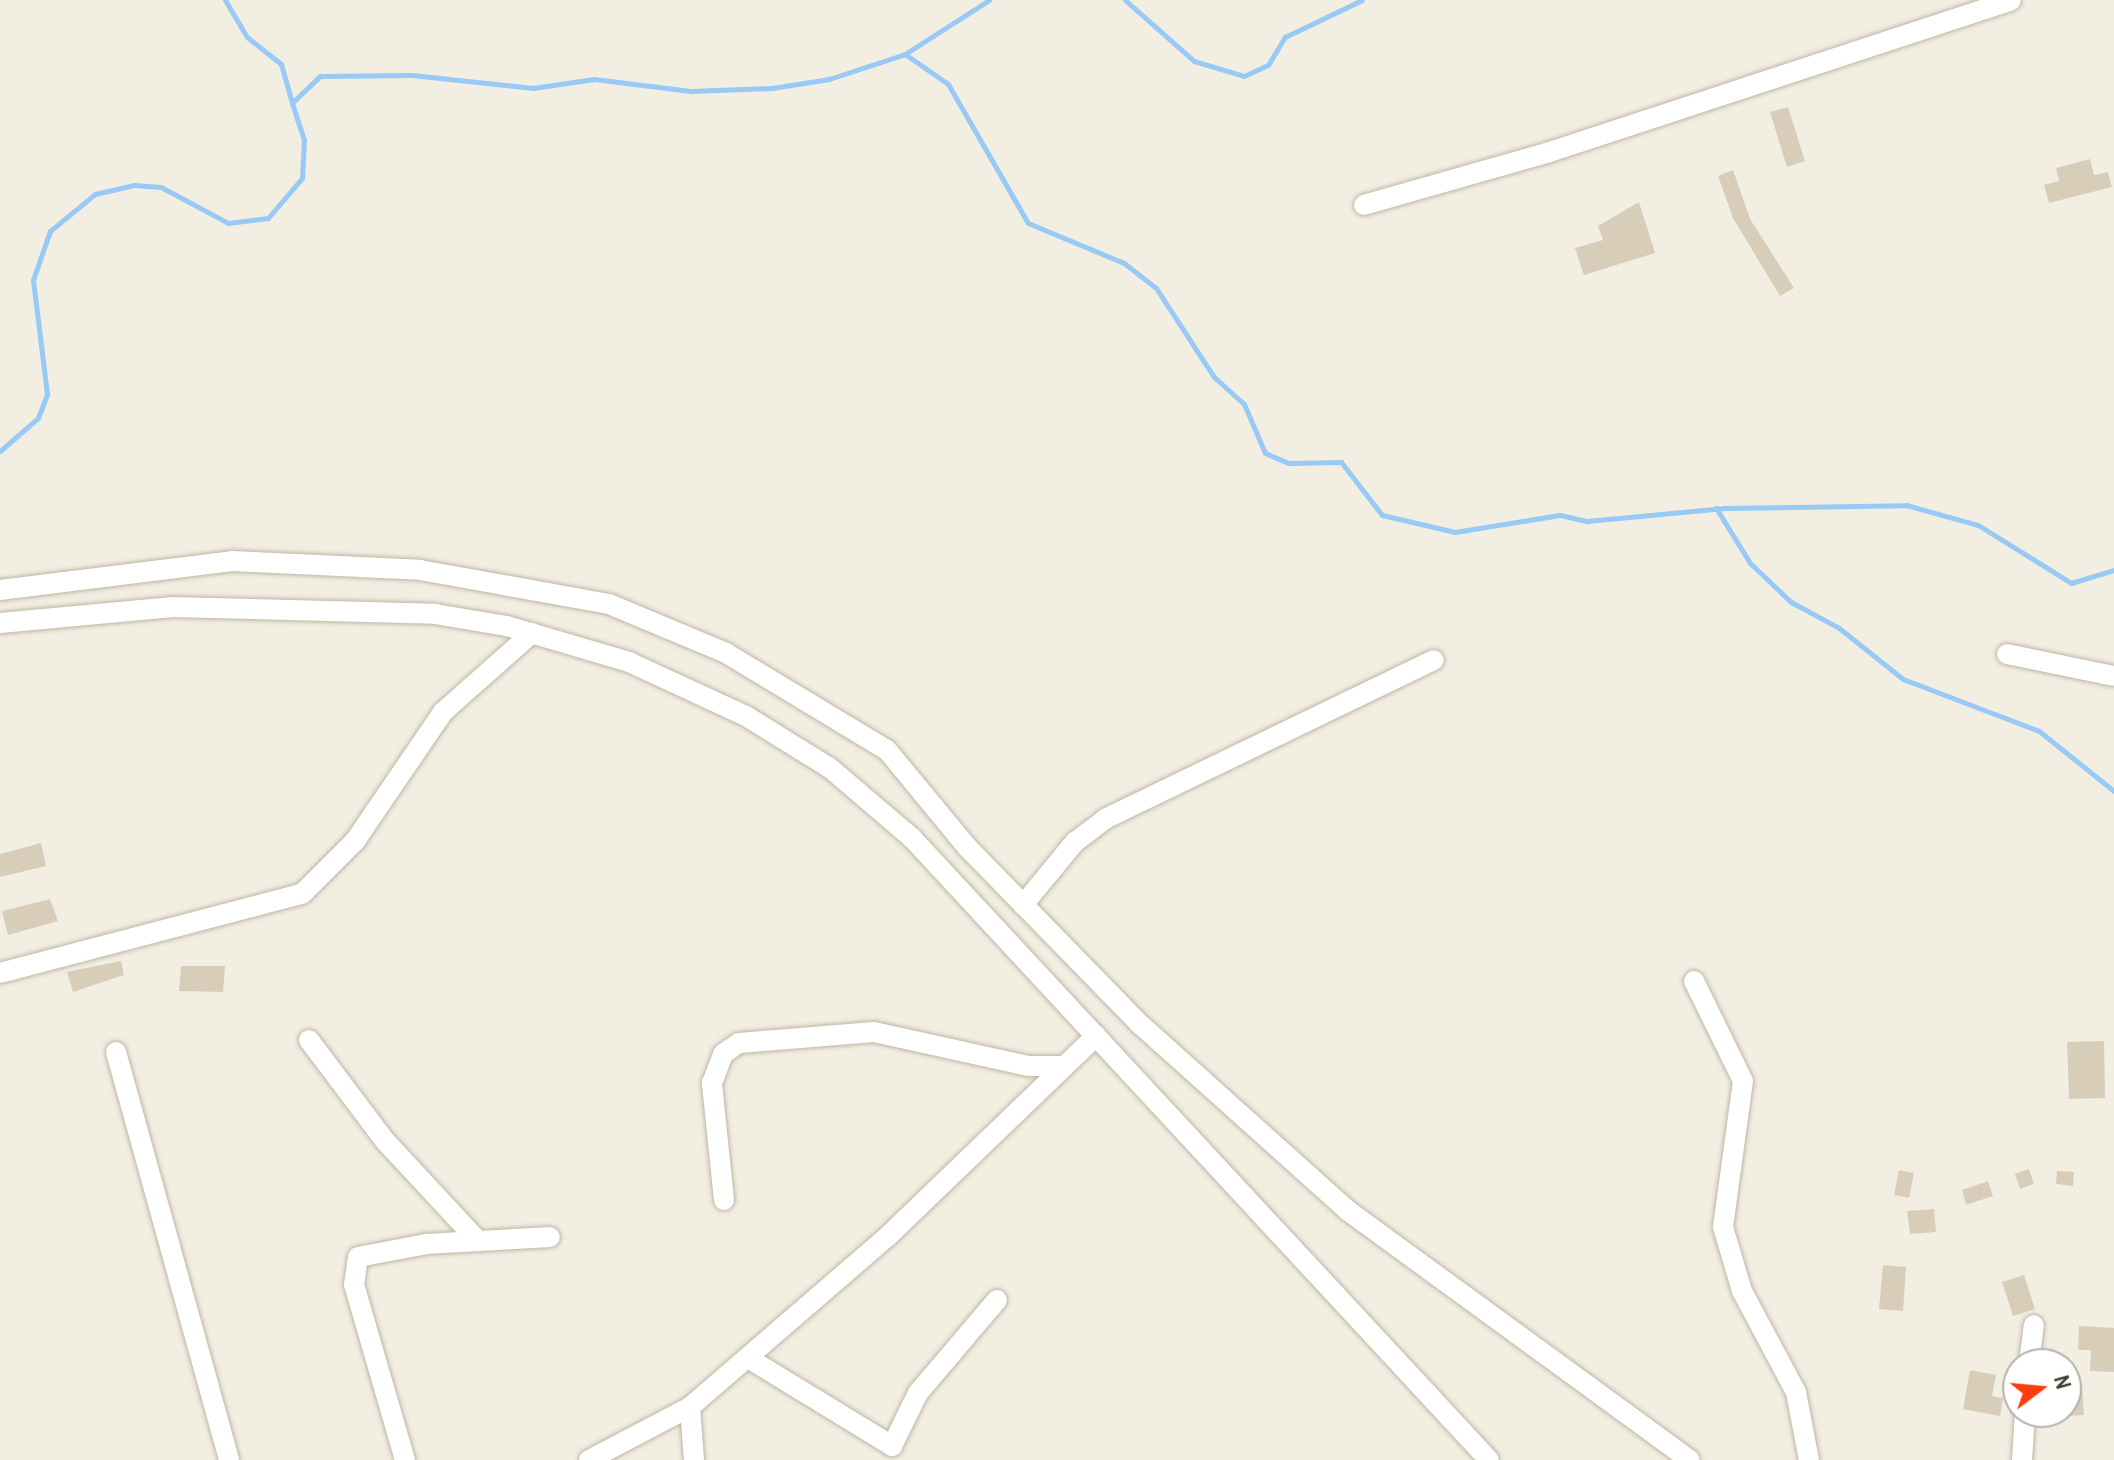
<!DOCTYPE html>
<style>
body{margin:0}
#map{position:relative;width:2114px;height:1460px;overflow:hidden;background:#f3eee2;font-family:"Archivo Narrow",sans-serif}
div>[style]{position:absolute}
.stream>*{height:5px;margin:-2.5px;padding:0 2.5px;transform-origin:2.5px;border-radius:2.5px;background:#98caf5}
.building>*{inset:0;background:#d8cdb9}
.roads{filter:drop-shadow(0 0 2px #beb7a4) drop-shadow(0 0 2px #beb7a4)}
.street>*{height:20px;margin:-10px;padding:0 10px;transform-origin:10px;border-radius:10px;background:#fff}
span{translate:-50% -50%;white-space:nowrap;text-align:center;line-height:1.15;-webkit-text-stroke:6px #fff;paint-order:stroke}
.north{position:absolute;left:2002px;top:1348px;width:80px;height:80px;box-sizing:border-box;background:#fff;border:2px solid #b4b2ad;border-radius:50%;rotate:74deg;font-size:22px;font-weight:700;line-height:32px;text-align:center;color:#443e32}
.north::after{content:'';display:block;margin:auto;width:28px;height:36px;background:#ff3d0c;clip-path:polygon(50% 0,100% 100%,50% 72%,0 100%)}
</style>
<div id="map">
<div class="stream">
<i style="left:225px;top:0;width:43px;rotate:59.3deg"></i>
<i style="left:247px;top:37px;width:43px;rotate:38.5deg"></i>
<i style="left:281px;top:64px;width:41px;rotate:74.2deg"></i>
<i style="left:1125px;top:0;width:92px;rotate:41.5deg"></i>
<i style="left:1194px;top:61px;width:52px;rotate:16.7deg"></i>
<i style="left:1244px;top:76px;width:26px;rotate:-25deg"></i>
<i style="left:1268px;top:65px;width:33px;rotate:-59deg"></i>
<i style="left:1285px;top:37px;width:85px;rotate:-25.7deg"></i>
<i style="left:905px;top:54px;width:52px;rotate:34.9deg"></i>
<i style="left:948px;top:84px;width:160px;rotate:60.1deg"></i>
<i style="left:1028px;top:223px;width:104px;rotate:22.6deg"></i>
<i style="left:1124px;top:263px;width:41px;rotate:38deg"></i>
<i style="left:1156px;top:288px;width:106px;rotate:56.9deg"></i>
<i style="left:1214px;top:377px;width:40px;rotate:42deg"></i>
<i style="left:1244px;top:404px;width:53px;rotate:66.8deg"></i>
<i style="left:1265px;top:453px;width:25px;rotate:23deg"></i>
<i style="left:1288px;top:463px;width:53px;rotate:-1.1deg"></i>
<i style="left:1341px;top:462px;width:67px;rotate:52.3deg"></i>
<i style="left:1382px;top:515px;width:75px;rotate:13.1deg"></i>
<i style="left:1455px;top:532px;width:106px;rotate:-9.2deg"></i>
<i style="left:1560px;top:515px;width:28px;rotate:13deg"></i>
<i style="left:1587px;top:521px;width:138px;rotate:-5.4deg"></i>
<i style="left:1724px;top:508px;width:182px;rotate:-0.9deg"></i>
<i style="left:1906px;top:505px;width:75px;rotate:15.5deg"></i>
<i style="left:1978px;top:525px;width:110px;rotate:31.9deg"></i>
<i style="left:2071px;top:583px;width:45px;rotate:-16.8deg"></i>
<i style="left:0;top:451px;width:50px;rotate:-41deg"></i>
<i style="left:38px;top:418px;width:26px;rotate:-69deg"></i>
<i style="left:47px;top:394px;width:115px;rotate:-97deg"></i>
<i style="left:33px;top:280px;width:52px;rotate:-70.9deg"></i>
<i style="left:50px;top:231px;width:58px;rotate:-39.4deg"></i>
<i style="left:95px;top:194px;width:40px;rotate:-13deg"></i>
<i style="left:134px;top:185px;width:27px;rotate:4deg"></i>
<i style="left:161px;top:187px;width:76px;rotate:28.2deg"></i>
<i style="left:228px;top:223px;width:40px;rotate:-7.1deg"></i>
<i style="left:268px;top:218px;width:52px;rotate:-49.6deg"></i>
<i style="left:302px;top:178px;width:38px;rotate:-87deg"></i>
<i style="left:304px;top:140px;width:39px;rotate:-108deg"></i>
<i style="left:292px;top:103px;width:39px;rotate:-44deg"></i>
<i style="left:320px;top:76px;width:92px;rotate:-0.6deg"></i>
<i style="left:412px;top:75px;width:122px;rotate:6.1deg"></i>
<i style="left:533px;top:88px;width:62px;rotate:-8.4deg"></i>
<i style="left:594px;top:79px;width:97px;rotate:7.1deg"></i>
<i style="left:690px;top:91px;width:82px;rotate:-2.1deg"></i>
<i style="left:772px;top:88px;width:58px;rotate:-9deg"></i>
<i style="left:829px;top:79px;width:80px;rotate:-18.2deg"></i>
<i style="left:905px;top:54px;width:100px;rotate:-32.7deg"></i>
<i style="left:1716px;top:508px;width:65px;rotate:58.3deg"></i>
<i style="left:1750px;top:563px;width:57px;rotate:43.6deg"></i>
<i style="left:1791px;top:602px;width:55px;rotate:28.4deg"></i>
<i style="left:1839px;top:628px;width:82px;rotate:38.6deg"></i>
<i style="left:1903px;top:679px;width:146px;rotate:20.9deg"></i>
<i style="left:2039px;top:731px;width:96px;rotate:38.7deg"></i>
</div>
<div class="building">
<i style="clip-path:polygon(1788px 107px,1805px 161px,1787px 167px,1770px 112px)"></i>
<i style="clip-path:polygon(2090px 159px,2094px 175px,2108px 172px,2112px 187px,2049px 203px,2044px 185px,2059px 181px,2056px 168px)"></i>
<i style="clip-path:polygon(1733px 170px,1750px 219px,1794px 288px,1780px 296px,1733px 218px,1718px 176px)"></i>
<i style="clip-path:polygon(1639px 202px,1655px 253px,1584px 275px,1575px 248px,1603px 240px,1598px 226px)"></i>
<i style="clip-path:polygon(41px 843px,46px 866px,0 877px,0 854px)"></i>
<i style="clip-path:polygon(50px 899px,58px 921px,8px 935px,2px 911px)"></i>
<i style="clip-path:polygon(121px 961px,124px 975px,73px 992px,67px 972px)"></i>
<i style="clip-path:polygon(181px 966px,225px 966px,223px 992px,179px 991px)"></i>
<i style="clip-path:polygon(2104px 1041px,2105px 1098px,2069px 1099px,2067px 1042px)"></i>
<i style="clip-path:polygon(2029px 1169px,2034px 1184px,2020px 1189px,2015px 1174px)"></i>
<i style="clip-path:polygon(1899px 1170px,1914px 1173px,1909px 1198px,1894px 1195px)"></i>
<i style="clip-path:polygon(2057px 1171px,2074px 1172px,2073px 1186px,2056px 1184px)"></i>
<i style="clip-path:polygon(1988px 1181px,1993px 1196px,1966px 1205px,1962px 1190px)"></i>
<i style="clip-path:polygon(1934px 1209px,1936px 1232px,1910px 1234px,1907px 1211px)"></i>
<i style="clip-path:polygon(1883px 1265px,1906px 1267px,1903px 1311px,1879px 1309px)"></i>
<i style="clip-path:polygon(2024px 1275px,2035px 1309px,2013px 1316px,2002px 1282px)"></i>
<i style="clip-path:polygon(2079px 1326px,2114px 1328px,2114px 1372px,2090px 1371px,2091px 1350px,2078px 1350px)"></i>
<i style="clip-path:polygon(1970px 1370px,1996px 1375px,1992px 1396px,2003px 1398px,2000px 1416px,1963px 1409px)"></i>
<i style="clip-path:polygon(2082px 1386px,2084px 1415px,2066px 1416px,2066px 1387px)"></i>
</div>
<div class="roads">
<div class="street">
<i style="left:1364px;top:205px;width:193px;rotate:-15.9deg"></i>
<i style="left:1550px;top:152px;width:485px;rotate:-18.2deg"></i>
<i style="left:0;top:590px;width:234px;rotate:-7.1deg"></i>
<i style="left:232px;top:561px;width:188px;rotate:2.7deg"></i>
<i style="left:420px;top:570px;width:192px;rotate:10.2deg"></i>
<i style="left:609px;top:604px;width:127px;rotate:22.7deg"></i>
<i style="left:726px;top:653px;width:188px;rotate:31.1deg"></i>
<i style="left:887px;top:750px;width:126px;rotate:50.5deg"></i>
<i style="left:967px;top:847px;width:249px;rotate:45.7deg"></i>
<i style="left:1141px;top:1025px;width:277px;rotate:41.9deg"></i>
<i style="left:1347px;top:1210px;width:424px;rotate:36.1deg"></i>
<i style="left:0;top:623px;width:174px;rotate:-5.3deg"></i>
<i style="left:173px;top:607px;width:262px;rotate:1.5deg"></i>
<i style="left:435px;top:614px;width:73px;rotate:9.5deg"></i>
<i style="left:507px;top:626px;width:127px;rotate:16.4deg"></i>
<i style="left:629px;top:662px;width:129px;rotate:24.8deg"></i>
<i style="left:746px;top:716px;width:99px;rotate:31.8deg"></i>
<i style="left:830px;top:768px;width:108px;rotate:40.5deg"></i>
<i style="left:912px;top:838px;width:848px;rotate:47.15deg"></i>
<i style="left:2007px;top:654px;width:109px;rotate:11.6deg"></i>
<i style="left:1023px;top:905px;width:82px;rotate:-50.5deg"></i>
<i style="left:1075px;top:842px;width:38px;rotate:-37deg"></i>
<i style="left:1105px;top:819px;width:365px;rotate:-25.8deg"></i>
<i style="left:0;top:973px;width:312px;rotate:-14.7deg"></i>
<i style="left:302px;top:894px;width:75px;rotate:-45deg"></i>
<i style="left:355px;top:841px;width:156px;rotate:-55.7deg"></i>
<i style="left:443px;top:712px;width:119px;rotate:-41.6deg"></i>
<i style="left:1694px;top:981px;width:111px;rotate:63.9deg"></i>
<i style="left:1743px;top:1081px;width:147px;rotate:97.8deg"></i>
<i style="left:1723px;top:1227px;width:67px;rotate:73.5deg"></i>
<i style="left:1742px;top:1291px;width:115px;rotate:61.9deg"></i>
<i style="left:1796px;top:1392px;width:69px;rotate:79.2deg"></i>
<i style="left:309px;top:1040px;width:128px;rotate:53deg"></i>
<i style="left:386px;top:1142px;width:132px;rotate:47.1deg"></i>
<i style="left:116px;top:1052px;width:423px;rotate:74.5deg"></i>
<i style="left:724px;top:1200px;width:118px;rotate:-95.9deg"></i>
<i style="left:712px;top:1083px;width:31px;rotate:-69deg"></i>
<i style="left:723px;top:1054px;width:19px;rotate:-35deg"></i>
<i style="left:739px;top:1043px;width:135px;rotate:-4.7deg"></i>
<i style="left:874px;top:1032px;width:158px;rotate:12.4deg"></i>
<i style="left:1028px;top:1066px;width:33px"></i>
<i style="left:748px;top:1358px;width:169px;rotate:31.4deg"></i>
<i style="left:892px;top:1446px;width:59px;rotate:-63.9deg"></i>
<i style="left:918px;top:1393px;width:122px;rotate:-49.7deg"></i>
<i style="left:2029px;top:1364px;width:39px;rotate:-83deg"></i>
<i style="left:690px;top:1407px;width:53px;rotate:85.7deg"></i>
<i style="left:405px;top:1460px;width:182px;rotate:-106.2deg"></i>
<i style="left:354px;top:1285px;width:28px;rotate:-82deg"></i>
<i style="left:358px;top:1257px;width:69px;rotate:-10.8deg"></i>
<i style="left:426px;top:1244px;width:124px;rotate:-3.2deg"></i>
<i style="left:589px;top:1460px;width:114px;rotate:-27.7deg"></i>
<i style="left:690px;top:1407px;width:262px;rotate:-40.8deg"></i>
<i style="left:888px;top:1236px;width:289px;rotate:-43.9deg"></i>
<i style="left:2022px;top:1460px;width:48px;rotate:-86.4deg"></i>
</div>
</div>
<div class="north">N</div>
</div>
